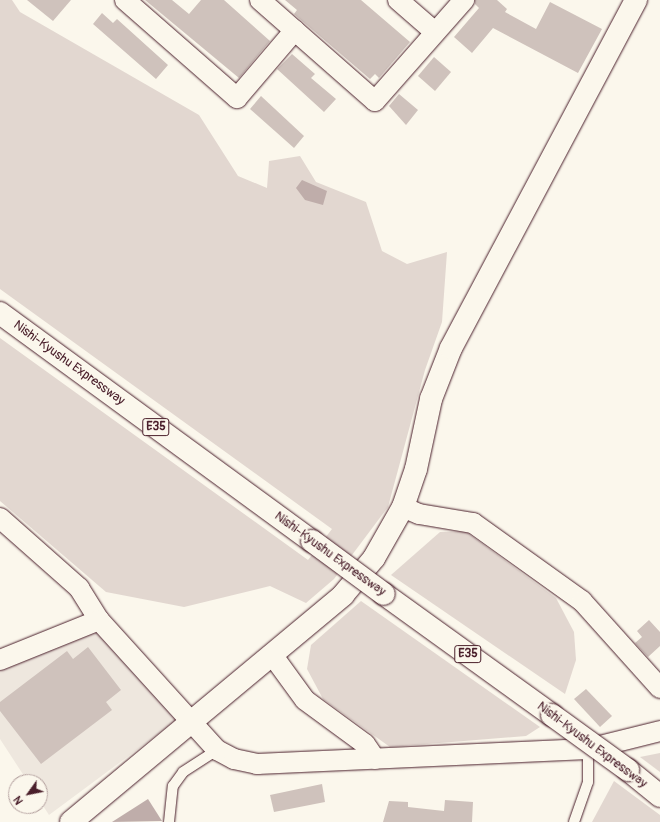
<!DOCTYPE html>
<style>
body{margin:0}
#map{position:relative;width:660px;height:822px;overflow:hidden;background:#fbf7ec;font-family:Pangolin,sans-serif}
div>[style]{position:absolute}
.built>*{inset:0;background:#eee7de}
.green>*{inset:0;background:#e2d7d0}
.water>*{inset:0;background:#bfadaa}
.building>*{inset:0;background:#cfc2bc}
.roads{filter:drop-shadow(0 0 1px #4a1f2b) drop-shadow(0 0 1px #4a1f2b)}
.lane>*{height:10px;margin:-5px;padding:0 5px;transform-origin:5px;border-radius:5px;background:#fbf7ec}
.street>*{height:20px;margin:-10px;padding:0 10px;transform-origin:10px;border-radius:10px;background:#fbf7ec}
.secondary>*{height:22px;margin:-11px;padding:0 11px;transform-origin:11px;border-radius:11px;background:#fbf7ec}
.highway>*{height:22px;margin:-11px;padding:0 11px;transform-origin:11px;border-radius:11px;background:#fbf7ec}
.bridges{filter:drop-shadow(0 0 1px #4a1f2b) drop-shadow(0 0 1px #4a1f2b)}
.highway-bridge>*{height:22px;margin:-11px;padding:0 11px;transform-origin:11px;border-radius:11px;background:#fbf7ec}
span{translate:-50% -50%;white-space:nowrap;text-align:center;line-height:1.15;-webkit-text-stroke:4px #fbf7ec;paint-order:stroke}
.shield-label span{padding:1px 3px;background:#fbf7ec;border:1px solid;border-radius:3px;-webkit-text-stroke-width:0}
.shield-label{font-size:12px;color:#4a1f2b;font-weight:700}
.street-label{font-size:13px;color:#4a1f2b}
.north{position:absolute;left:8px;top:774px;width:40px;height:40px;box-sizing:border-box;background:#fbf7ec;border:1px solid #b4a19f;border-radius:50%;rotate:237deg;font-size:11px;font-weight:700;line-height:16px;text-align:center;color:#4a1f2b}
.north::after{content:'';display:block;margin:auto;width:14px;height:18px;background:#4a1f2b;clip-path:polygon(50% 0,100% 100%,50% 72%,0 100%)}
</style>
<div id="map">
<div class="built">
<i style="clip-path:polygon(94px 630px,177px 720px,49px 815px,40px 801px,40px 782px,28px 782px,0 739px,0 668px)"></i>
</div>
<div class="green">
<i style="clip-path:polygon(0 0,12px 0,20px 12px,199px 115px,238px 176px,267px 188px,269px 161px,300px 156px,316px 182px,366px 202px,382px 251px,407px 264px,447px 252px,442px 322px,425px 370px,388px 507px,334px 579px,306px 603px,270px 586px,184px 607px,106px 592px,0 501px,0 338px,308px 560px,332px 529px,0 289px)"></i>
<i style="clip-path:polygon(465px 531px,556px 598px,574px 632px,576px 660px,565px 694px,391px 575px,440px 532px)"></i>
<i style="clip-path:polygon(361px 601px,540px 727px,526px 736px,390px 747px,323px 699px,307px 669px,311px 645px)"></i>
<i style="clip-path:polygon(660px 753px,660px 772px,640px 757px)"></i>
<i style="clip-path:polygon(614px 781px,660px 815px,660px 822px,592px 822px)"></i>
</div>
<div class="water">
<i style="clip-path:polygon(302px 180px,327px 191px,323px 205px,305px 200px,296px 188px)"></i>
<i style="clip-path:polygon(148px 799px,162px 821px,112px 822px)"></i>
</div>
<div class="building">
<i style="clip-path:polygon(27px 0,71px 0,53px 21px)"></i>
<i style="clip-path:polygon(145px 0,172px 0,189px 14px,201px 0,224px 0,270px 41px,239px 78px)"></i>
<i style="clip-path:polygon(285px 0,361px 0,410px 42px,379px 78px,375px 74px,370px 79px,294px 14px,297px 10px)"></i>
<i style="clip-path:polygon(475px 0,497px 0,507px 9px,505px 12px,536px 29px,550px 2px,602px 29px,578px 73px,493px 28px,472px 53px,454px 37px,479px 8px,475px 4px)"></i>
<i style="clip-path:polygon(102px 13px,113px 23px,117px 19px,168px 65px,156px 79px,93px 24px)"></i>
<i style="clip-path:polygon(292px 54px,315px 74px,311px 78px,336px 99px,324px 112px,277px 69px)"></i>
<i style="clip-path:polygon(434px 57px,451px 72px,435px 91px,418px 76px)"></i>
<i style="clip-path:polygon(399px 94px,418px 110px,406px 125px,389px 106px)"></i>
<i style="clip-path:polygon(261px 96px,304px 136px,294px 148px,250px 109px)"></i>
<i style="clip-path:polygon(649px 620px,660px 632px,660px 646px,648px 657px,635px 643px,642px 637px,637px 631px)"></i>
<i style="clip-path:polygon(88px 647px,121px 690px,106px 702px,112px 710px,41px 764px,0 711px,0 702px,67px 651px,73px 659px)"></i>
<i style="clip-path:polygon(586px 689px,612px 716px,600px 727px,574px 699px)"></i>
<i style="clip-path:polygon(322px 784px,325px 802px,274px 812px,270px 795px)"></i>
<i style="clip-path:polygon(445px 800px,473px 802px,472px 822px,383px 822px,389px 801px,408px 802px,408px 807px,444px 811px)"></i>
</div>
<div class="roads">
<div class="lane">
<i style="left:169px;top:822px;width:36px;rotate:-84deg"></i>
<i style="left:173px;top:786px;width:17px;rotate:-54deg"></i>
<i style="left:183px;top:772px;width:40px;rotate:-32.9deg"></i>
<i style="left:574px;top:822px;width:42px;rotate:-70.7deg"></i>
<i style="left:588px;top:782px;width:33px;rotate:-90deg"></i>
</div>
<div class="street">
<i style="left:125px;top:0;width:149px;rotate:41.2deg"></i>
<i style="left:237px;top:98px;width:89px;rotate:-49.5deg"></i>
<i style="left:260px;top:0;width:153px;rotate:41.3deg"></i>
<i style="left:375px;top:101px;width:135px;rotate:-48.6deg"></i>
<i style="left:398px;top:0;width:49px;rotate:40.9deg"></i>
<i style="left:403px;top:507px;width:17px;rotate:24deg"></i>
<i style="left:419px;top:514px;width:55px;rotate:9.5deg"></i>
<i style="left:473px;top:523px;width:134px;rotate:35.6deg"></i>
<i style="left:582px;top:601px;width:117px;rotate:48.1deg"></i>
<i style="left:0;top:518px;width:106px;rotate:41.5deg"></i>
<i style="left:79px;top:588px;width:38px;rotate:58deg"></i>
<i style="left:99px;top:620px;width:176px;rotate:47.8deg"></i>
<i style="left:217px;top:750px;width:19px;rotate:28deg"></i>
<i style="left:234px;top:759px;width:24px;rotate:12deg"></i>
<i style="left:257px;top:764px;width:331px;rotate:-2.6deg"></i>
<i style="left:588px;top:749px;width:74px;rotate:-14deg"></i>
<i style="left:273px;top:656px;width:54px;rotate:54deg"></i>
<i style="left:305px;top:700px;width:74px;rotate:36.3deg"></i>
<i style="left:365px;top:744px;width:18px;rotate:56deg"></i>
<i style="left:0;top:660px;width:107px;rotate:-22deg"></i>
</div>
<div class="secondary">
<i style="left:71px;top:822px;width:354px;rotate:-39.8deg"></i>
<i style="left:343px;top:595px;width:48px;rotate:-50deg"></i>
<i style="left:374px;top:558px;width:59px;rotate:-60.4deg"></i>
<i style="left:403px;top:507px;width:40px;rotate:-71.1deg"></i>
<i style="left:416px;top:469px;width:72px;rotate:-77.9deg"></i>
<i style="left:431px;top:399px;width:55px;rotate:-68.6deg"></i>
<i style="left:451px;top:348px;width:394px;rotate:-62deg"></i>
</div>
<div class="highway">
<i style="left:0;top:313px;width:386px;rotate:36.2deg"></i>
<i style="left:384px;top:594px;width:207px;rotate:35.8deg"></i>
<i style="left:628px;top:770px;width:41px;rotate:39.1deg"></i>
</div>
</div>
<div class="bridges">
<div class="highway-bridge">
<i style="left:312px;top:541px;width:89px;rotate:36.4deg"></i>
<i style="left:552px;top:715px;width:94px;rotate:35.9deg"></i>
</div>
</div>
<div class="shield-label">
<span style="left:156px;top:427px">E35</span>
<span style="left:468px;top:654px">E35</span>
</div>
<div class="street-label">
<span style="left:69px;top:363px;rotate:36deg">Nishi-Kyushu Expressway</span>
<span style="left:330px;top:554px;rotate:36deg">Nishi-Kyushu Expressway</span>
<span style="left:592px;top:745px;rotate:37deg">Nishi-Kyushu Expressway</span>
</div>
<div class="north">N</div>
</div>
